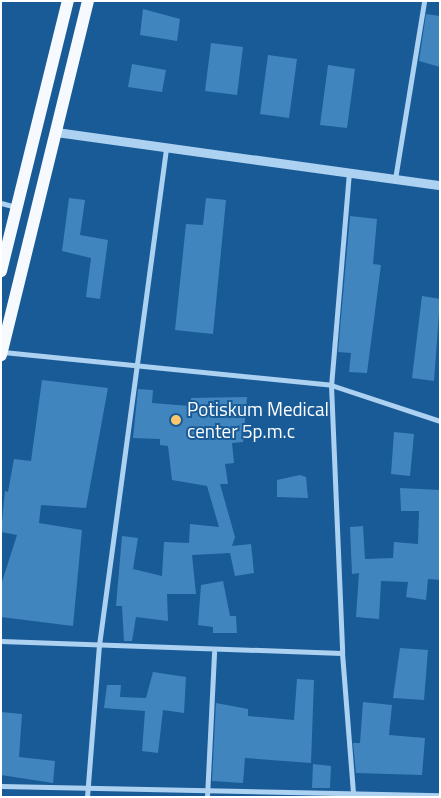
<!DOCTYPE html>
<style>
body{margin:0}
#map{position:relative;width:441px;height:798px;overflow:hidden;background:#195b97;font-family:"Titillium Web",sans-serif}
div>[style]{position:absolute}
.building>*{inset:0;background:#4185bf}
.minor>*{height:5px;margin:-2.5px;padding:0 2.5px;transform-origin:2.5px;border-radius:2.5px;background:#acd1f1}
.tertiary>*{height:9px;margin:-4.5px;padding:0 4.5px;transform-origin:4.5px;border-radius:4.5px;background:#acd1f1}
.primary>*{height:12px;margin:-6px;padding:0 6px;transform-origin:6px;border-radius:6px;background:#f6faff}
.dots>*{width:14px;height:14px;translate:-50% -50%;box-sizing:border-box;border:2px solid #195b97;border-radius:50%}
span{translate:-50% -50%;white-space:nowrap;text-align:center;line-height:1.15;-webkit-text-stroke:4px #195b97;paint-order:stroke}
.poi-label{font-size:19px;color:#fff}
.left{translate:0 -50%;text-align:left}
.frame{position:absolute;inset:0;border:2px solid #fff;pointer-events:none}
</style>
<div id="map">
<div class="building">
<i style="clip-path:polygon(143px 9px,180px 19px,177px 41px,140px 35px)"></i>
<i style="clip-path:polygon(426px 14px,440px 16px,440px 67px,419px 61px)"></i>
<i style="clip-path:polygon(211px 43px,243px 47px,237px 95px,205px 91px)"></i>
<i style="clip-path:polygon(268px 55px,297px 59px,289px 118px,260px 114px)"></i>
<i style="clip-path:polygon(132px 64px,166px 70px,162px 92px,128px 87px)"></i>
<i style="clip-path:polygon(328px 65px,355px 69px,347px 128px,320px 125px)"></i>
<i style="clip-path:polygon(69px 198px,85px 200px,80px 235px,108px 240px,100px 299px,86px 297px,91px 258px,62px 251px)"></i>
<i style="clip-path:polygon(206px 198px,226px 200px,213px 334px,175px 330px,186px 224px,203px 225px)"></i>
<i style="clip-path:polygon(350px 216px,377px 219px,373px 264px,381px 265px,367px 373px,349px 372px,351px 353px,338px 352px)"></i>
<i style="clip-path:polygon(422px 296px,440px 299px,434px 381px,412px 378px)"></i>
<i style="clip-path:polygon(42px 380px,108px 388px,86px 508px,41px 505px,39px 523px,82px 530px,73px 626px,1px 617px,1px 585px,17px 535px,1px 532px,5px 491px,8px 492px,14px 459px,31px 461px)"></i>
<i style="clip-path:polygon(138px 389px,153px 390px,152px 403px,190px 406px,191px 398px,247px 397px,243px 442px,232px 443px,234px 463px,225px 464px,228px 484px,220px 484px,235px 537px,232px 546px,251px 544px,254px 573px,235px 576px,230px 553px,192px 555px,196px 594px,167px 594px,168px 621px,136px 617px,132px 641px,124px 641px,122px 606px,116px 606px,122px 536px,138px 538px,133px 569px,162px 576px,164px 542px,189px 543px,190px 524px,219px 527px,207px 486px,172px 480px,168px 446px,160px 445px,160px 439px,133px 438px)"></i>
<i style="clip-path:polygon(394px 432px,414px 434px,410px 476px,391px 474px)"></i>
<i style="clip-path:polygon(300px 475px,306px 477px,308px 498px,277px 497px,277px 480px)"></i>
<i style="clip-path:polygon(400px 488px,440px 490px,440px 580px,428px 579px,426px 600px,406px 597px,408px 582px,381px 581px,379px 619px,356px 617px,359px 573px,352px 574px,350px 527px,363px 526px,365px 559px,393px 558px,394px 542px,418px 544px,419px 511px,401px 511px)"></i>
<i style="clip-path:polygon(223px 581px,230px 616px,236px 616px,237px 633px,213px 633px,213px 627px,198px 625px,201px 585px)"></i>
<i style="clip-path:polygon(400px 648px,428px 650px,424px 700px,393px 698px)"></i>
<i style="clip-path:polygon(153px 672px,186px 677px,184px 713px,163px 710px,158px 753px,142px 751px,145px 711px,104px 708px,107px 685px,121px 685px,120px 697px,146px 698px)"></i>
<i style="clip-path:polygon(297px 679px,314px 680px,311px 763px,245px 758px,243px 783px,212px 781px,216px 703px,248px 709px,248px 716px,294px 720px)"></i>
<i style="clip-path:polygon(363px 702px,392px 705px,389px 735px,425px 738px,422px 775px,356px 773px,353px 743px,360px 743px)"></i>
<i style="clip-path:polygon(1px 712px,22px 714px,19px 757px,55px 761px,53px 783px,1px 775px)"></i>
<i style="clip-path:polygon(313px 764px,331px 766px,330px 788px,312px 788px)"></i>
</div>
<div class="minor">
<i style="left:349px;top:172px;width:214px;rotate:94.8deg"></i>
<i style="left:331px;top:385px;width:268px;rotate:87.6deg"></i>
<i style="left:342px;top:653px;width:141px;rotate:85.5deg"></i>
<i style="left:395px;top:179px;width:180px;rotate:-80.7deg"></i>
<i style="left:1px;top:203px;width:16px;rotate:15deg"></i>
<i style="left:3px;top:352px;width:330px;rotate:5.7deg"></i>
<i style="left:331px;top:385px;width:115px;rotate:18.3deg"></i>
<i style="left:1px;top:641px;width:341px;rotate:2deg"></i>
<i style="left:1px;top:786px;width:439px;rotate:1.2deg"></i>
<i style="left:87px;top:797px;width:152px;rotate:-85.5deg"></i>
<i style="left:99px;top:645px;width:501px;rotate:-82.31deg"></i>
<i style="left:207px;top:797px;width:145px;rotate:-87.2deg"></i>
</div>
<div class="tertiary">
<i style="left:56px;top:132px;width:388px;rotate:7.9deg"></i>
</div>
<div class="primary">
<i style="left:1px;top:271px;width:278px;rotate:-76.1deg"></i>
<i style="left:1px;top:355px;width:365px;rotate:-76.2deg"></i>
</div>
<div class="dots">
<i style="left:176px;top:420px;background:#ffc76c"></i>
</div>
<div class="poi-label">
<span class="left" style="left:187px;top:420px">Potiskum Medical<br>center 5p.m.c</span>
</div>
<div class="frame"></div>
</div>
